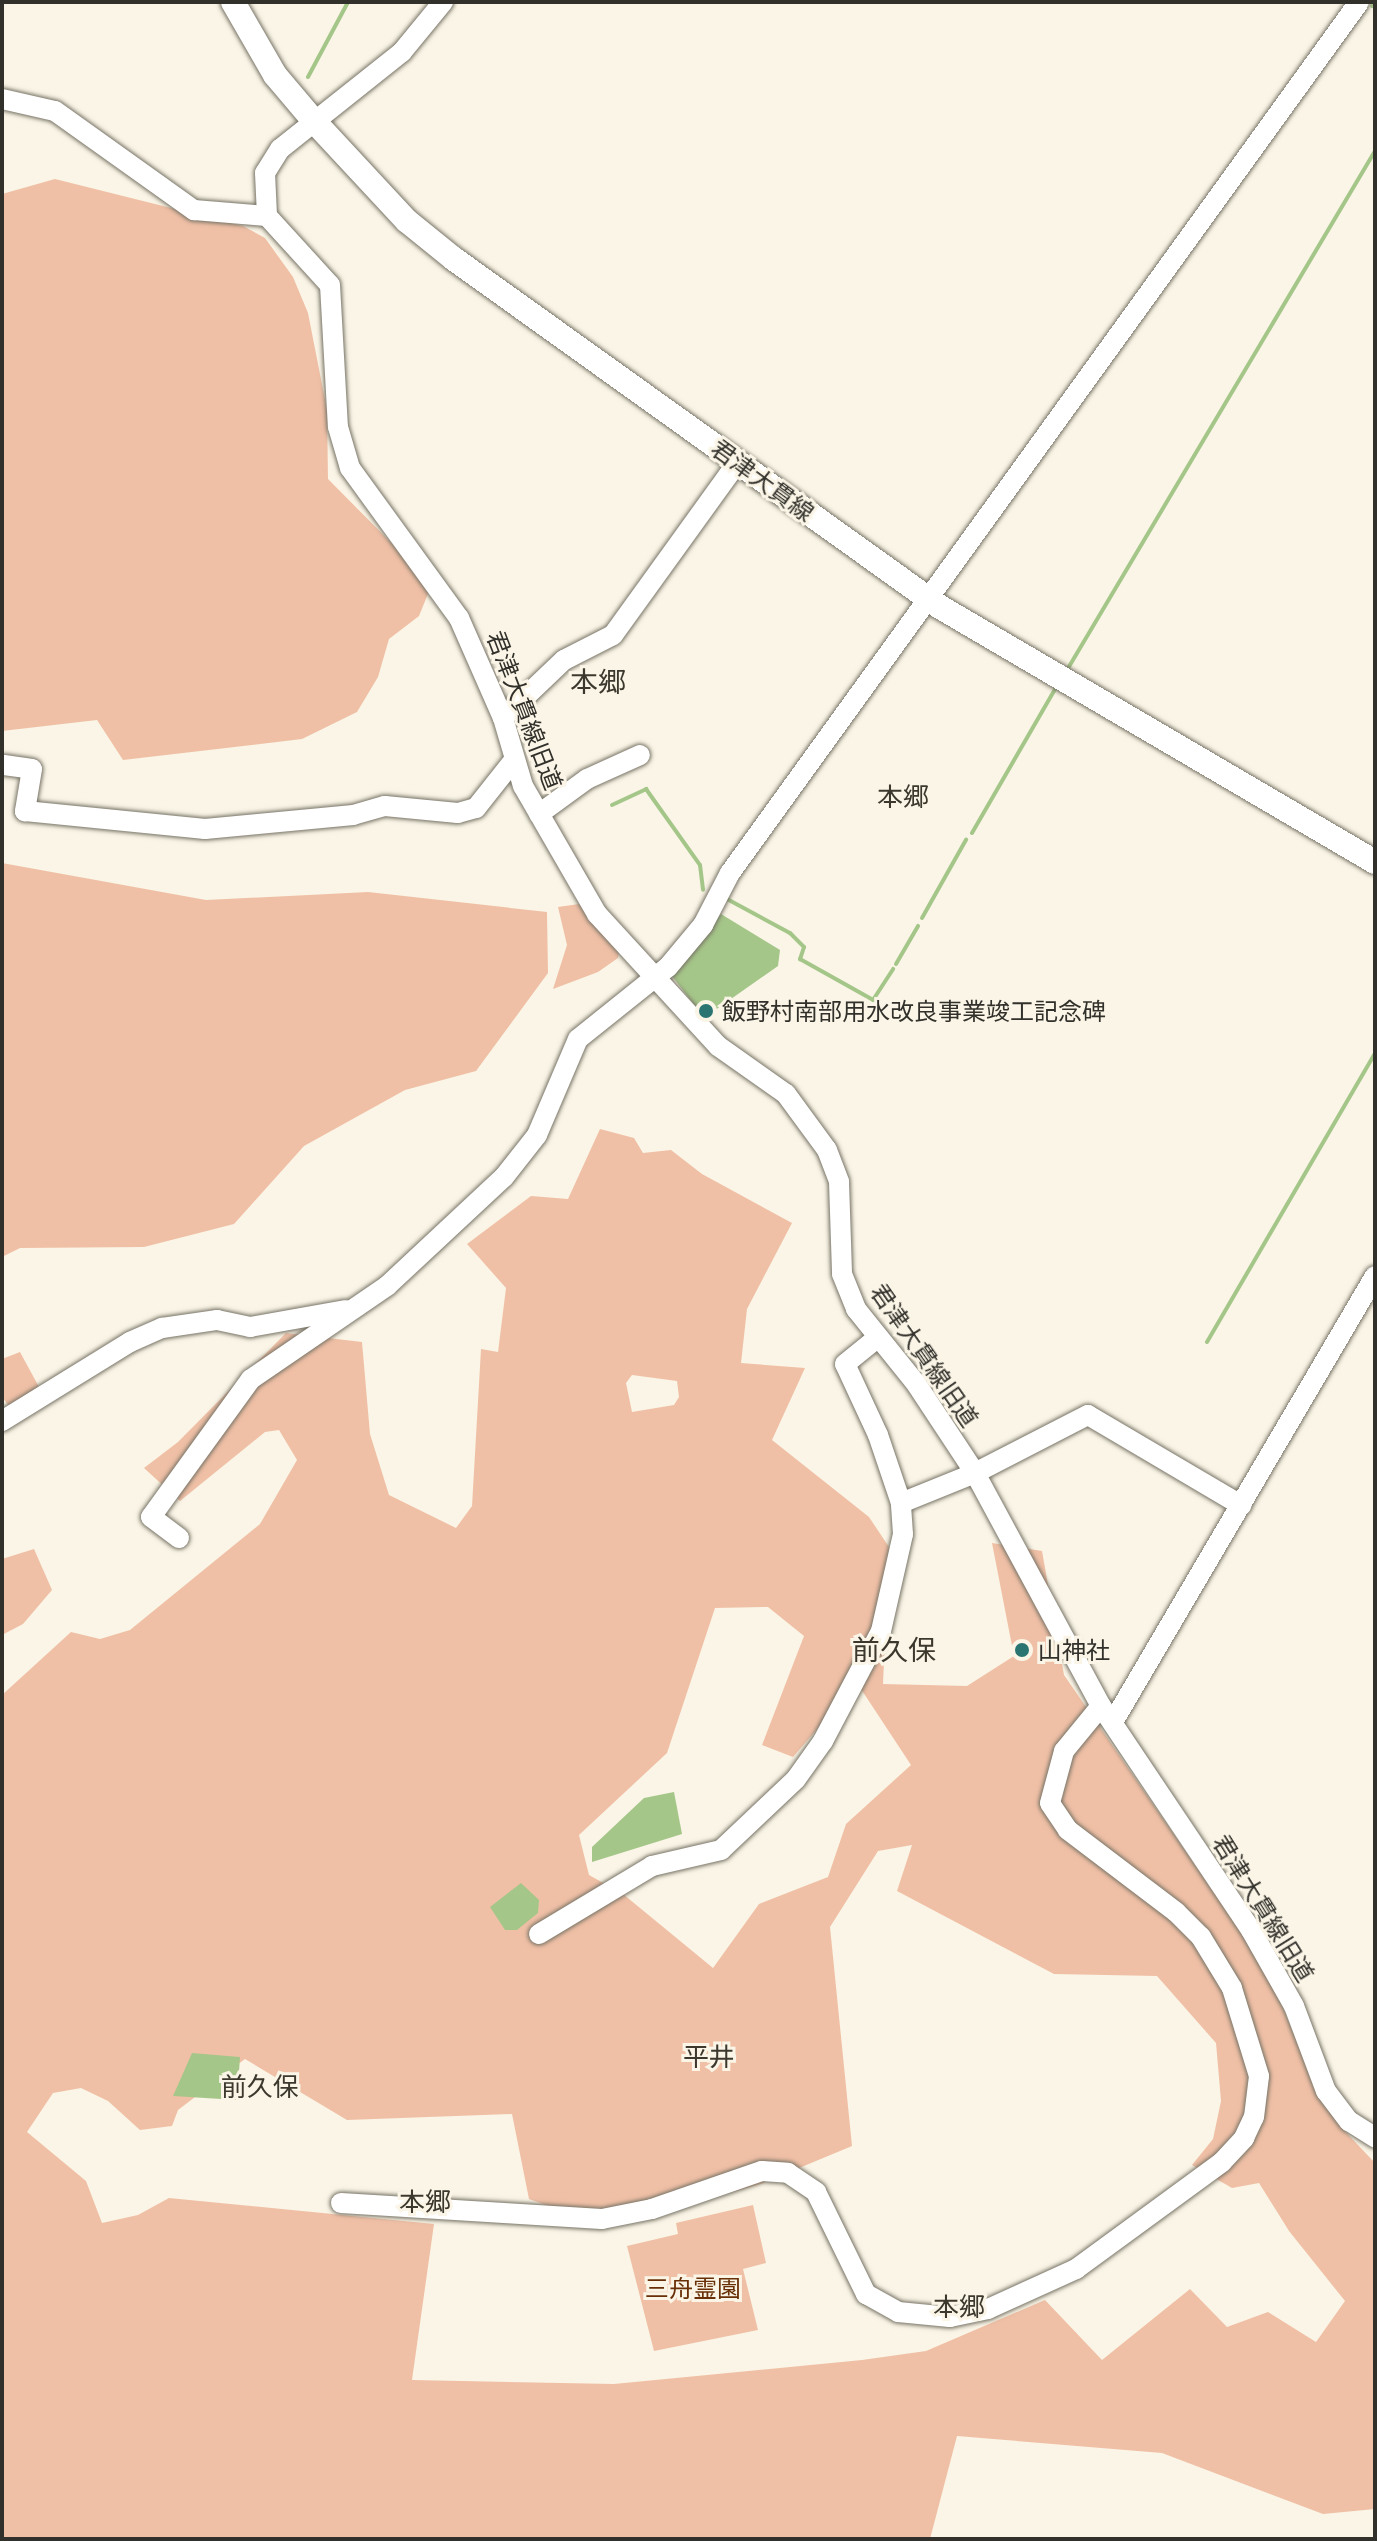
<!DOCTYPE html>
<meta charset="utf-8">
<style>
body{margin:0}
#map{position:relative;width:1377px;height:2541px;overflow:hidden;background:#faf5e6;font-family:Barlow,"Noto Sans JP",sans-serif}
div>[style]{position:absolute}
.green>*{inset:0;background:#f0c0a6}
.water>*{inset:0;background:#a5c689}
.stream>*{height:4px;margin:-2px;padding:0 2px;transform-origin:2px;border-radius:2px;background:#a5c689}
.roads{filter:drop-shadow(0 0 2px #777366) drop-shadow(0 0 2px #777366)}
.minor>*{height:20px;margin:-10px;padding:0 10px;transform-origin:10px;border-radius:10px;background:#fff}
.major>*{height:24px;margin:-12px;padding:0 12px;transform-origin:12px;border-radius:12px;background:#fff}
.dots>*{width:22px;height:22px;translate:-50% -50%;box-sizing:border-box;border:4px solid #faf5e6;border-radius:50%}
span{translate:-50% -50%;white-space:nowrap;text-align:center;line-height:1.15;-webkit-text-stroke:6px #faf5e6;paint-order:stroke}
.street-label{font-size:24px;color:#32302b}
.poi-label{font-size:24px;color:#32302b}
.left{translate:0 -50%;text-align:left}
.park-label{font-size:24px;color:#692f06}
.neighbourhood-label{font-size:26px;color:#3c382d}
.quarter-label{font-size:28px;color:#3c382d}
.frame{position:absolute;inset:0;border:4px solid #32302b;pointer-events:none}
</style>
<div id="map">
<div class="green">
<i style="clip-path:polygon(55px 179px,243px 226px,265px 238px,293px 277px,308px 313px,327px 410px,328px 479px,432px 584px,419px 616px,389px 639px,378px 677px,357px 712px,302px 739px,123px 760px,97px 720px,2px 731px,2px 194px)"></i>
<i style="clip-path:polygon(2px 863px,206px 900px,368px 892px,547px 912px,548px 973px,476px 1071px,405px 1090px,304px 1146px,234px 1224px,144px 1247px,20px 1248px,2px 1257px)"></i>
<i style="clip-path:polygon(579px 904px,619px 952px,618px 958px,598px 972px,553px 989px,567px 945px,558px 907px)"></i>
<i style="clip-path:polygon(evenodd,600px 1129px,634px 1138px,643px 1153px,671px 1150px,702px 1174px,792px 1223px,747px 1309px,741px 1363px,805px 1368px,772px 1440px,869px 1517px,889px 1547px,883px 1684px,967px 1686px,1014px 1656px,992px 1543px,1042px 1551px,1064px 1675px,1268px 1971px,1303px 2057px,1341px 2127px,1375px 2163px,1375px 2509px,1323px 2514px,1162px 2453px,957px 2436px,930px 2539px,2px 2539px,2px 1695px,71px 1632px,100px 1639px,130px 1630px,260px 1524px,297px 1460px,279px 1430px,265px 1432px,180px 1501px,144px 1468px,178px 1442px,286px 1333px,362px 1342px,370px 1434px,389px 1495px,456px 1528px,472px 1506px,481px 1349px,498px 1352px,506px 1288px,467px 1244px,531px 1196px,568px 1199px,600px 1129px,632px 1375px,677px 1381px,679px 1397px,674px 1405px,632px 1412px,626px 1383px,632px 1375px,600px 1129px,768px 1607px,804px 1636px,762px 1745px,793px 1757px,857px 1683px,911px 1765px,846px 1824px,828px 1877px,759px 1904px,713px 1968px,623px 1894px,589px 1875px,579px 1835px,667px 1753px,715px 1608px,768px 1607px,600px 1129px,912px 1845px,897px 1891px,1054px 1974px,1157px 1976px,1216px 2043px,1221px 2101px,1213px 2139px,1192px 2165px,1232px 2188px,1259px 2183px,1289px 2231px,1345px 2301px,1316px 2342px,1268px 2312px,1227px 2327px,1190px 2289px,1102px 2360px,1045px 2300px,926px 2351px,862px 2360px,614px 2384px,412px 2380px,434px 2224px,169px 2198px,138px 2215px,102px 2223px,86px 2181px,27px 2132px,53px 2093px,81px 2088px,108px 2101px,140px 2130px,172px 2126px,178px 2110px,245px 2059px,347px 2120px,512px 2114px,529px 2199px,608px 2227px,761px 2184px,852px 2146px,830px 1927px,878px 1851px,912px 1845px)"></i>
<i style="clip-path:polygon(20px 1352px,39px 1387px,9px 1406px,2px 1397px,2px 1359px)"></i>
<i style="clip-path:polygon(34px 1549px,52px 1590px,23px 1624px,2px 1635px,2px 1559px)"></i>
<i style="clip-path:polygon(753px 2205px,766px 2263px,743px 2269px,758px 2330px,654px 2351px,627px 2246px,678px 2234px,676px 2223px)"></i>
</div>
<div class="water">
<i style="clip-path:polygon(721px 914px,780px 950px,778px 966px,711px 1013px,705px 1007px,699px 1011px,672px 976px)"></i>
<i style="clip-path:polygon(674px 1792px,682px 1834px,592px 1862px,592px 1847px,644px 1798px)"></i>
<i style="clip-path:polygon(521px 1883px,539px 1900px,538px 1913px,517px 1930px,505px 1930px,490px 1907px)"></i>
<i style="clip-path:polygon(192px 2053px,240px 2057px,237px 2100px,173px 2096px)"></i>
</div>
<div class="stream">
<i style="left:1372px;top:6px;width:3px"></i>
<i style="left:308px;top:77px;width:85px;rotate:-61.9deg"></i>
<i style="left:1067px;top:670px;width:604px;rotate:-59.31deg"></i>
<i style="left:612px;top:805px;width:38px;rotate:-25deg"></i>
<i style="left:646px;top:789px;width:93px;rotate:54.6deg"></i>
<i style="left:700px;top:865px;width:25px;rotate:83deg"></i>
<i style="left:972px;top:833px;width:166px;rotate:-60deg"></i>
<i style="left:727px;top:899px;width:72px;rotate:28.4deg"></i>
<i style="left:790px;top:933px;width:20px;rotate:45deg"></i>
<i style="left:804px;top:947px;width:13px;rotate:108deg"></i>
<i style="left:800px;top:959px;width:84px;rotate:29.3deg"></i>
<i style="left:873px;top:1000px;width:37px;rotate:-57deg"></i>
<i style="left:922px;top:918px;width:90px;rotate:-60.6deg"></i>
<i style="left:896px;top:964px;width:44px;rotate:-59.9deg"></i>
<i style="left:1207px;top:1342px;width:334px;rotate:-59.8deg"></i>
</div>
<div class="roads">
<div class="minor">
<i style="left:443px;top:2px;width:65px;rotate:129.4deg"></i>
<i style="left:402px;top:52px;width:156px;rotate:141.5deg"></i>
<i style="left:280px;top:149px;width:28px;rotate:122deg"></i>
<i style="left:265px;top:173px;width:43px;rotate:87.3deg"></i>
<i style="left:267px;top:216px;width:93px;rotate:47.6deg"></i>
<i style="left:330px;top:285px;width:142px;rotate:86.8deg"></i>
<i style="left:338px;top:427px;width:43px;rotate:73.7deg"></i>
<i style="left:350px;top:468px;width:185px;rotate:54deg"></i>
<i style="left:459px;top:618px;width:109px;rotate:66.3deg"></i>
<i style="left:503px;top:718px;width:71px;rotate:73.6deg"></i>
<i style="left:523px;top:786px;width:148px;rotate:60deg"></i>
<i style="left:597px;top:914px;width:179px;rotate:47.5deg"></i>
<i style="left:718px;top:1046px;width:83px;rotate:35.2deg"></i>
<i style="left:786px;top:1094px;width:69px;rotate:53.8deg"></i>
<i style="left:827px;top:1150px;width:34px;rotate:69deg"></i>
<i style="left:839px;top:1182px;width:92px;rotate:88.1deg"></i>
<i style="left:842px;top:1274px;width:38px;rotate:68deg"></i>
<i style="left:856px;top:1309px;width:97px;rotate:51.2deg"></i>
<i style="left:917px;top:1385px;width:105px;rotate:56.6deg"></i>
<i style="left:975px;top:1473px;width:265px;rotate:61.6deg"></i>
<i style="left:1101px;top:1706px;width:270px;rotate:56.2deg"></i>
<i style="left:1251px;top:1930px;width:87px;rotate:60.5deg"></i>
<i style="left:1294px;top:2006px;width:91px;rotate:69.4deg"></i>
<i style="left:1326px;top:2091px;width:38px;rotate:53deg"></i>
<i style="left:1349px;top:2121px;width:31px;rotate:32deg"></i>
<i style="left:2px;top:99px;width:54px;rotate:12.8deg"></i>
<i style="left:55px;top:111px;width:171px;rotate:35.5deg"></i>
<i style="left:194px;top:210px;width:73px;rotate:4.7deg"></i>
<i style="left:503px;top:718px;width:84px;rotate:-43.6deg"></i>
<i style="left:564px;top:660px;width:55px;rotate:-27deg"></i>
<i style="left:613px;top:635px;width:213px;rotate:-54.2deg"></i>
<i style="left:4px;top:765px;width:28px;rotate:8deg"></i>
<i style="left:32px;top:769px;width:43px;rotate:99.5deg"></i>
<i style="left:25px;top:811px;width:181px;rotate:5.7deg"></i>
<i style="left:205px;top:829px;width:149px;rotate:-5.4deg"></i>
<i style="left:353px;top:815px;width:33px;rotate:-16deg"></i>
<i style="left:385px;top:806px;width:73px;rotate:5.5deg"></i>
<i style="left:458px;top:813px;width:19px;rotate:-16deg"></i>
<i style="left:476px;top:808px;width:61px;rotate:-51.6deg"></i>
<i style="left:539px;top:814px;width:59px;rotate:-36.1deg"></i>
<i style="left:587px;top:779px;width:58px;rotate:-24.4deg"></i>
<i style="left:2px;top:1421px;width:150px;rotate:-31.7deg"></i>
<i style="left:130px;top:1342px;width:35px;rotate:-24deg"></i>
<i style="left:162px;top:1328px;width:56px;rotate:-8.3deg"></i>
<i style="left:217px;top:1320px;width:34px;rotate:12deg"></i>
<i style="left:250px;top:1327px;width:97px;rotate:-10.1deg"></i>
<i style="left:901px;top:1503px;width:80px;rotate:-22.1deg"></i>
<i style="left:975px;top:1473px;width:127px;rotate:-27.2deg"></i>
<i style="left:1088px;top:1415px;width:178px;rotate:30.5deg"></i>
<i style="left:179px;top:1538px;width:35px;rotate:-143deg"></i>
<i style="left:151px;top:1517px;width:170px;rotate:-54.1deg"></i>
<i style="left:251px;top:1379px;width:165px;rotate:-34.4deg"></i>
<i style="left:387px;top:1286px;width:160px;rotate:-43deg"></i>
<i style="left:504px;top:1177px;width:53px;rotate:-51.8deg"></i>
<i style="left:537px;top:1135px;width:104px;rotate:-66.9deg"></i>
<i style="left:578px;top:1039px;width:115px;rotate:-38.7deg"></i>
<i style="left:668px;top:967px;width:55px;rotate:-50.2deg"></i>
<i style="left:703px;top:925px;width:59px;rotate:-62.6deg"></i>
<i style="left:730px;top:873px;width:1074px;rotate:-54.16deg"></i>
<i style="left:1113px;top:1722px;width:517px;rotate:-59.57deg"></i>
<i style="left:539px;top:1934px;width:132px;rotate:-31deg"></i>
<i style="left:652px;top:1866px;width:71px;rotate:-13.1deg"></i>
<i style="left:721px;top:1850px;width:103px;rotate:-43.4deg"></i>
<i style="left:796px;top:1779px;width:47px;rotate:-54.6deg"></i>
<i style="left:823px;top:1741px;width:124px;rotate:-62.2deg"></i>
<i style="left:881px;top:1631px;width:99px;rotate:-77.2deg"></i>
<i style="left:903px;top:1534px;width:31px;rotate:-94deg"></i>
<i style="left:901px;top:1503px;width:72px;rotate:-108.7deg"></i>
<i style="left:878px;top:1435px;width:78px;rotate:-114.9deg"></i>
<i style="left:845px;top:1364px;width:41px;rotate:-39.1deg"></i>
<i style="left:341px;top:2203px;width:261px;rotate:3.5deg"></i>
<i style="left:602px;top:2219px;width:51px;rotate:-11.3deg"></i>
<i style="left:652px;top:2209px;width:116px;rotate:-19.1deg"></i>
<i style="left:762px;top:2171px;width:26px;rotate:4deg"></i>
<i style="left:788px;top:2173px;width:34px;rotate:34deg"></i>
<i style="left:816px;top:2192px;width:114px;rotate:63.9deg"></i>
<i style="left:866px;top:2294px;width:37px;rotate:29deg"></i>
<i style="left:898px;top:2312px;width:52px;rotate:5.5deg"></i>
<i style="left:950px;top:2317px;width:39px;rotate:-12deg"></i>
<i style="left:988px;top:2309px;width:97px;rotate:-24.4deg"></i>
<i style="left:1076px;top:2269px;width:181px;rotate:-36.2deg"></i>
<i style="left:1222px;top:2162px;width:33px;rotate:-47deg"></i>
<i style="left:1244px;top:2138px;width:23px;rotate:-65deg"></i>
<i style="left:1254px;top:2117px;width:41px;rotate:-83deg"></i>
<i style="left:1259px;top:2076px;width:92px;rotate:-107.1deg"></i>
<i style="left:1232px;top:1988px;width:60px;rotate:-121.3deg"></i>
<i style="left:1201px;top:1937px;width:35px;rotate:-135deg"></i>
<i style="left:1176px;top:1912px;width:136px;rotate:-142.8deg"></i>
<i style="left:1068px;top:1830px;width:32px;rotate:-124deg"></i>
<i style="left:1050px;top:1803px;width:54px;rotate:-74.9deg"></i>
<i style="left:1064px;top:1751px;width:58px;rotate:-50.6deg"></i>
</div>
<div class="major">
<i style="left:233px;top:2px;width:84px;rotate:60.1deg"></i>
<i style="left:275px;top:75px;width:59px;rotate:49.8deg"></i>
<i style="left:313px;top:120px;width:138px;rotate:47.1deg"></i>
<i style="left:407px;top:221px;width:60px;rotate:39deg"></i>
<i style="left:454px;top:259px;width:598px;rotate:35.6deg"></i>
<i style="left:940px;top:607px;width:504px;rotate:30.38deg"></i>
</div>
</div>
<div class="dots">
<i style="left:706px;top:1011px;background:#2a7471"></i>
<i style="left:1022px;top:1650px;background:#2a7471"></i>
</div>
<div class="street-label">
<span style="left:763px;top:480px;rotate:36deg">君津大貫線</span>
<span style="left:525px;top:710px;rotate:69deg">君津大貫線旧道</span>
<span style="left:925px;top:1355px;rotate:55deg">君津大貫線旧道</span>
<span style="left:1264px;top:1908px;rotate:58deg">君津大貫線旧道</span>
</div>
<div class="poi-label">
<span class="left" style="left:722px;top:1011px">飯野村南部用水改良事業竣工記念碑</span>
<span class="left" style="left:1038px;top:1650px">山神社</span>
</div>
<div class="park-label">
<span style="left:693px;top:2288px">三舟霊園</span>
</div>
<div class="neighbourhood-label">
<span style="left:903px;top:796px">本郷</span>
<span style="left:709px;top:2056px">平井</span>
<span style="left:260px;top:2086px">前久保</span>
<span style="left:425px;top:2201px">本郷</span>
<span style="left:959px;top:2306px">本郷</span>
</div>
<div class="quarter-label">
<span style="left:598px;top:681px">本郷</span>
<span style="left:894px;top:1649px">前久保</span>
</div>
<div class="frame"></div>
</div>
